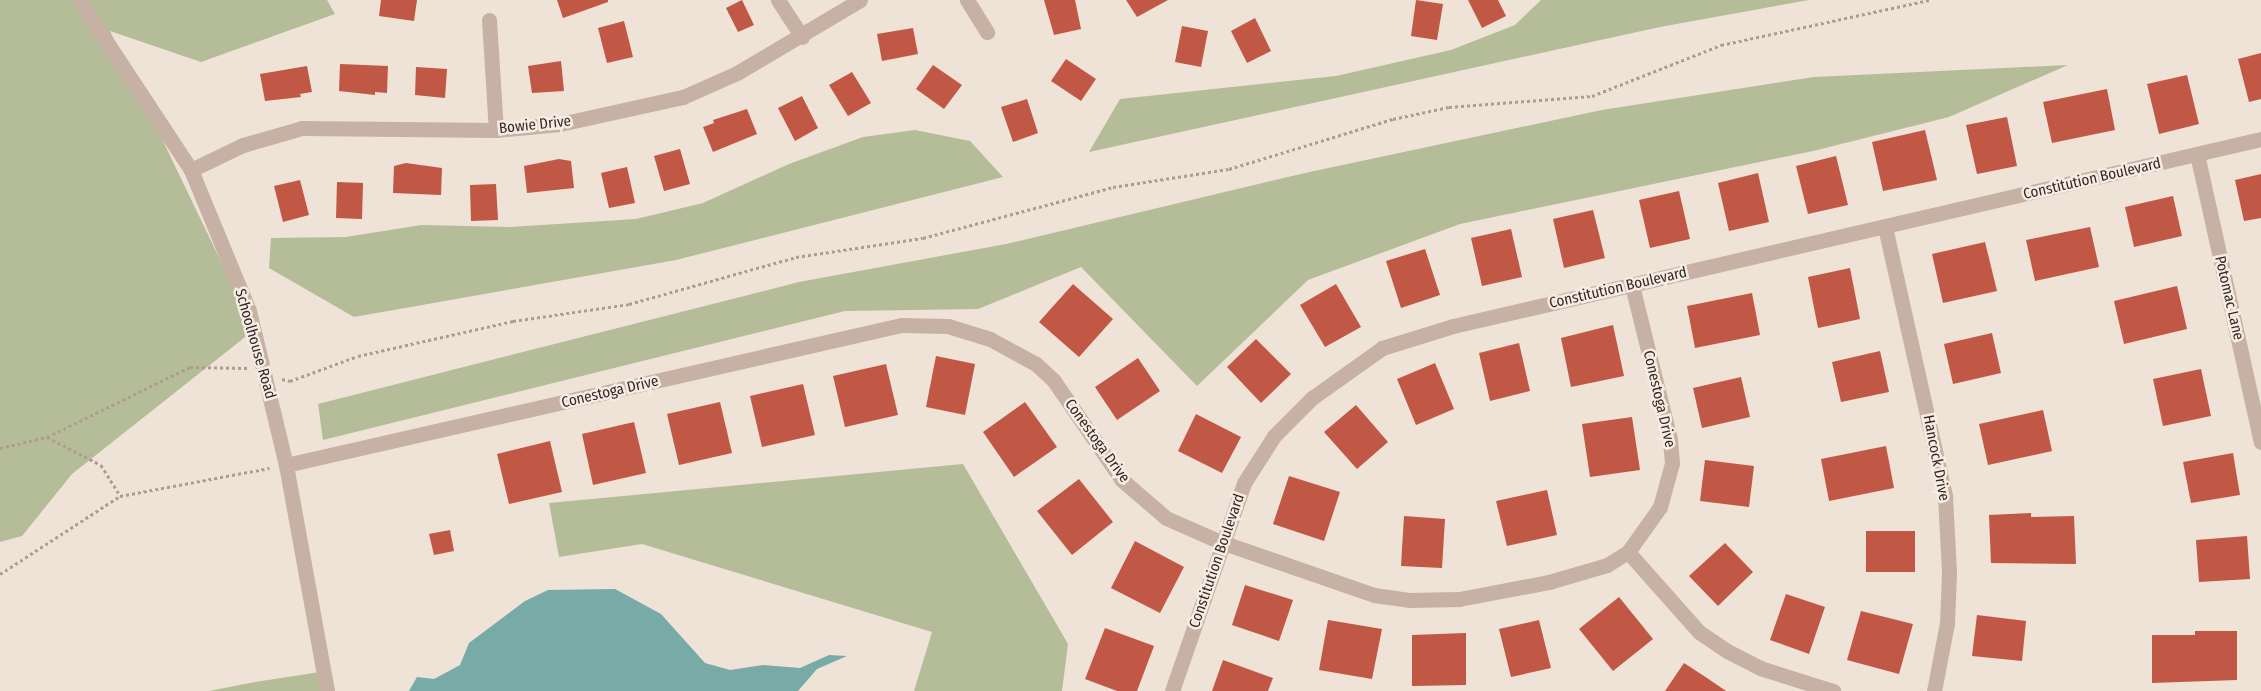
<!DOCTYPE html>
<style>
body{margin:0}
#map{position:relative;width:2261px;height:691px;overflow:hidden;background:#efe2d7;font-family:"Fira Sans Condensed",sans-serif}
div>[style]{position:absolute}
.green>*{inset:0;background:#b4bd98}
.water>*{inset:0;background:#78aaa8}
.building>*{inset:0;background:#c05845}
.path>*{height:3px;margin-top:-1.5px;transform-origin:0;background:repeating-linear-gradient(90deg,#b29b8e 0 3px,transparent 0 6px)}
.minor>*{height:15px;margin:-7.5px;padding:0 7.5px;transform-origin:7.5px;border-radius:7.5px;background:#c6b1a4}
.tertiary>*{height:15px;margin:-7.5px;padding:0 7.5px;transform-origin:7.5px;border-radius:7.5px;background:#c6b1a4}
span{translate:-50% -50%;white-space:nowrap;text-align:center;line-height:1.15;-webkit-text-stroke:5px #f7ece3;paint-order:stroke}
.street-label{font-size:15px;color:#322825}
</style>
<div id="map">
<div class="green">
<i style="clip-path:polygon(0 0,327px 0,335px 14px,201px 62px,110px 31px,254px 330px,72px 474px,22px 536px,0 542px)"></i>
<i style="clip-path:polygon(1541px 0,1809px 0,1660px 27px,1089px 152px,1120px 99px,1336px 76px,1451px 50px,1515px 25px)"></i>
<i style="clip-path:polygon(2068px 65px,1949px 117px,1813px 151px,1460px 224px,1308px 280px,1197px 386px,1081px 267px,978px 309px,845px 311px,323px 440px,318px 404px,799px 282px,1006px 244px,1305px 173px,1602px 110px,1814px 77px)"></i>
<i style="clip-path:polygon(915px 130px,970px 141px,1003px 177px,676px 260px,354px 317px,269px 268px,271px 238px,346px 237px,421px 225px,510px 227px,636px 219px,703px 203px,789px 164px,863px 137px)"></i>
<i style="clip-path:polygon(963px 464px,1068px 644px,1062px 691px,914px 691px,932px 632px,642px 544px,559px 557px,549px 503px)"></i>
<i style="clip-path:polygon(320px 672px,324px 691px,209px 691px,255px 682px)"></i>
</div>
<div class="water">
<i style="clip-path:polygon(615px 589px,661px 614px,705px 663px,730px 670px,763px 665px,800px 668px,829px 655px,847px 656px,817px 669px,798px 691px,409px 691px,417px 677px,434px 679px,460px 665px,469px 643px,525px 601px,548px 590px)"></i>
</div>
<div class="building">
<i style="clip-path:polygon(381px 0,417px 0,414px 21px,379px 16px)"></i>
<i style="clip-path:polygon(557px 0,608px 0,608px 2px,563px 18px)"></i>
<i style="clip-path:polygon(742px 0,754px 25px,738px 32px,726px 8px)"></i>
<i style="clip-path:polygon(1044px 0,1075px 0,1081px 29px,1054px 35px)"></i>
<i style="clip-path:polygon(1126px 0,1168px 0,1137px 17px)"></i>
<i style="clip-path:polygon(1416px 0,1443px 4px,1437px 40px,1411px 36px)"></i>
<i style="clip-path:polygon(1468px 0,1498px 0,1506px 16px,1482px 28px)"></i>
<i style="clip-path:polygon(1255px 18px,1271px 51px,1247px 63px,1231px 31px)"></i>
<i style="clip-path:polygon(624px 21px,633px 57px,607px 63px,598px 28px)"></i>
<i style="clip-path:polygon(1182px 26px,1208px 31px,1201px 67px,1175px 62px)"></i>
<i style="clip-path:polygon(913px 28px,918px 54px,882px 61px,877px 34px)"></i>
<i style="clip-path:polygon(2261px 53px,2261px 99px,2249px 102px,2238px 59px)"></i>
<i style="clip-path:polygon(1066px 59px,1096px 79px,1081px 101px,1051px 81px)"></i>
<i style="clip-path:polygon(561px 61px,564px 91px,532px 93px,528px 66px)"></i>
<i style="clip-path:polygon(340px 64px,388px 66px,387px 93px,375px 92px,375px 95px,339px 91px)"></i>
<i style="clip-path:polygon(933px 65px,962px 85px,944px 109px,916px 89px)"></i>
<i style="clip-path:polygon(307px 66px,312px 92px,300px 94px,301px 97px,265px 101px,260px 74px)"></i>
<i style="clip-path:polygon(416px 67px,447px 69px,445px 98px,415px 95px)"></i>
<i style="clip-path:polygon(852px 72px,871px 103px,848px 116px,829px 85px)"></i>
<i style="clip-path:polygon(2187px 75px,2199px 124px,2159px 134px,2147px 84px)"></i>
<i style="clip-path:polygon(2107px 89px,2115px 130px,2052px 143px,2043px 102px)"></i>
<i style="clip-path:polygon(802px 96px,818px 128px,795px 141px,778px 108px)"></i>
<i style="clip-path:polygon(1027px 99px,1038px 133px,1013px 142px,1001px 107px)"></i>
<i style="clip-path:polygon(747px 109px,757px 134px,713px 152px,703px 127px,714px 123px,713px 120px)"></i>
<i style="clip-path:polygon(2007px 117px,2017px 166px,1977px 174px,1966px 125px)"></i>
<i style="clip-path:polygon(1925px 130px,1937px 180px,1883px 191px,1872px 142px)"></i>
<i style="clip-path:polygon(680px 149px,690px 184px,664px 191px,654px 156px)"></i>
<i style="clip-path:polygon(1836px 156px,1848px 205px,1808px 214px,1796px 166px)"></i>
<i style="clip-path:polygon(559px 159px,571px 161px,574px 188px,527px 193px,524px 166px)"></i>
<i style="clip-path:polygon(406px 163px,442px 168px,441px 195px,393px 193px,394px 166px)"></i>
<i style="clip-path:polygon(627px 167px,635px 203px,609px 208px,601px 173px)"></i>
<i style="clip-path:polygon(1758px 173px,1769px 222px,1729px 231px,1718px 183px)"></i>
<i style="clip-path:polygon(2261px 174px,2261px 218px,2244px 221px,2235px 180px)"></i>
<i style="clip-path:polygon(300px 180px,309px 215px,283px 222px,274px 186px)"></i>
<i style="clip-path:polygon(337px 182px,363px 183px,362px 219px,336px 218px)"></i>
<i style="clip-path:polygon(496px 184px,498px 220px,471px 221px,470px 185px)"></i>
<i style="clip-path:polygon(1679px 191px,1690px 239px,1650px 248px,1639px 200px)"></i>
<i style="clip-path:polygon(2173px 196px,2182px 236px,2134px 247px,2125px 207px)"></i>
<i style="clip-path:polygon(1593px 210px,1605px 258px,1564px 268px,1553px 219px)"></i>
<i style="clip-path:polygon(2090px 227px,2099px 267px,2035px 281px,2026px 240px)"></i>
<i style="clip-path:polygon(1511px 229px,1522px 277px,1482px 286px,1471px 238px)"></i>
<i style="clip-path:polygon(1985px 242px,1997px 291px,1943px 303px,1932px 254px)"></i>
<i style="clip-path:polygon(1425px 249px,1440px 295px,1401px 308px,1386px 261px)"></i>
<i style="clip-path:polygon(1850px 268px,1860px 319px,1818px 328px,1808px 277px)"></i>
<i style="clip-path:polygon(1073px 284px,1113px 319px,1079px 357px,1039px 322px)"></i>
<i style="clip-path:polygon(1336px 284px,1361px 327px,1325px 347px,1300px 305px)"></i>
<i style="clip-path:polygon(2177px 286px,2187px 329px,2124px 344px,2114px 301px)"></i>
<i style="clip-path:polygon(1752px 293px,1760px 335px,1695px 348px,1687px 306px)"></i>
<i style="clip-path:polygon(1613px 325px,1624px 376px,1571px 387px,1561px 338px)"></i>
<i style="clip-path:polygon(1992px 333px,2001px 373px,1953px 384px,1944px 344px)"></i>
<i style="clip-path:polygon(1256px 339px,1291px 374px,1261px 403px,1227px 367px)"></i>
<i style="clip-path:polygon(1519px 343px,1530px 391px,1490px 401px,1479px 353px)"></i>
<i style="clip-path:polygon(1880px 351px,1889px 392px,1841px 402px,1832px 362px)"></i>
<i style="clip-path:polygon(936px 356px,975px 364px,965px 415px,926px 407px)"></i>
<i style="clip-path:polygon(1138px 358px,1160px 391px,1117px 420px,1095px 387px)"></i>
<i style="clip-path:polygon(1435px 363px,1454px 409px,1416px 425px,1397px 379px)"></i>
<i style="clip-path:polygon(886px 364px,898px 415px,845px 427px,833px 376px)"></i>
<i style="clip-path:polygon(2201px 369px,2211px 416px,2163px 426px,2153px 379px)"></i>
<i style="clip-path:polygon(1741px 377px,1750px 417px,1702px 428px,1693px 388px)"></i>
<i style="clip-path:polygon(803px 384px,815px 435px,762px 447px,750px 396px)"></i>
<i style="clip-path:polygon(720px 402px,732px 453px,679px 465px,667px 414px)"></i>
<i style="clip-path:polygon(1025px 402px,1057px 447px,1014px 477px,983px 432px)"></i>
<i style="clip-path:polygon(1356px 405px,1388px 442px,1357px 469px,1324px 432px)"></i>
<i style="clip-path:polygon(2043px 410px,2052px 451px,1988px 465px,1979px 424px)"></i>
<i style="clip-path:polygon(1196px 414px,1241px 437px,1222px 473px,1178px 451px)"></i>
<i style="clip-path:polygon(1632px 417px,1640px 470px,1590px 477px,1582px 424px)"></i>
<i style="clip-path:polygon(634px 422px,646px 473px,593px 485px,582px 434px)"></i>
<i style="clip-path:polygon(550px 441px,562px 492px,509px 504px,497px 454px)"></i>
<i style="clip-path:polygon(1886px 446px,1894px 488px,1829px 501px,1821px 459px)"></i>
<i style="clip-path:polygon(2233px 453px,2240px 495px,2191px 503px,2183px 462px)"></i>
<i style="clip-path:polygon(1705px 460px,1754px 466px,1749px 507px,1700px 501px)"></i>
<i style="clip-path:polygon(1289px 476px,1340px 492px,1324px 541px,1273px 524px)"></i>
<i style="clip-path:polygon(1079px 479px,1113px 522px,1072px 555px,1037px 511px)"></i>
<i style="clip-path:polygon(1547px 490px,1557px 535px,1507px 546px,1496px 501px)"></i>
<i style="clip-path:polygon(2031px 513px,2031px 517px,2074px 516px,2076px 564px,1991px 563px,1989px 515px)"></i>
<i style="clip-path:polygon(1404px 516px,1445px 519px,1442px 568px,1401px 566px)"></i>
<i style="clip-path:polygon(450px 530px,454px 551px,434px 555px,429px 534px)"></i>
<i style="clip-path:polygon(1866px 531px,1915px 531px,1915px 572px,1866px 572px)"></i>
<i style="clip-path:polygon(2247px 536px,2250px 579px,2199px 582px,2196px 540px)"></i>
<i style="clip-path:polygon(1135px 541px,1184px 567px,1160px 613px,1111px 588px)"></i>
<i style="clip-path:polygon(1725px 543px,1753px 572px,1718px 606px,1689px 576px)"></i>
<i style="clip-path:polygon(1245px 585px,1293px 600px,1279px 641px,1232px 625px)"></i>
<i style="clip-path:polygon(1786px 594px,1825px 607px,1809px 654px,1770px 640px)"></i>
<i style="clip-path:polygon(1619px 597px,1653px 639px,1613px 671px,1579px 629px)"></i>
<i style="clip-path:polygon(1861px 611px,1913px 624px,1899px 674px,1847px 660px)"></i>
<i style="clip-path:polygon(1977px 615px,2026px 621px,2022px 661px,1972px 656px)"></i>
<i style="clip-path:polygon(1328px 620px,1382px 629px,1372px 679px,1319px 670px)"></i>
<i style="clip-path:polygon(1539px 620px,1551px 668px,1511px 677px,1499px 629px)"></i>
<i style="clip-path:polygon(1105px 628px,1154px 646px,1137px 691px,1117px 691px,1085px 679px)"></i>
<i style="clip-path:polygon(2195px 631px,2237px 631px,2237px 680px,2152px 683px,2152px 635px,2195px 635px)"></i>
<i style="clip-path:polygon(1466px 633px,1466px 685px,1412px 686px,1412px 635px)"></i>
<i style="clip-path:polygon(1223px 660px,1273px 678px,1268px 691px,1212px 691px)"></i>
<i style="clip-path:polygon(1684px 663px,1707px 678px,1726px 691px,1665px 691px)"></i>
</div>
<div class="path">
<i style="left:282px;top:379px;width:8px;rotate:14deg"></i>
<i style="left:290px;top:381px;width:72px;rotate:-20.2deg"></i>
<i style="left:358px;top:356px;width:159px;rotate:-12.7deg"></i>
<i style="left:513px;top:321px;width:117px;rotate:-8.3deg"></i>
<i style="left:629px;top:304px;width:173px;rotate:-15.7deg"></i>
<i style="left:796px;top:257px;width:128px;rotate:-8.5deg"></i>
<i style="left:923px;top:238px;width:197px;rotate:-15deg"></i>
<i style="left:1113px;top:187px;width:117px;rotate:-8.8deg"></i>
<i style="left:1229px;top:169px;width:171px;rotate:-17deg"></i>
<i style="left:1393px;top:119px;width:57px;rotate:-12.1deg"></i>
<i style="left:1449px;top:107px;width:143px;rotate:-4.4deg"></i>
<i style="left:1592px;top:96px;width:139px;rotate:-21.6deg"></i>
<i style="left:1721px;top:45px;width:213px;rotate:-12.2deg"></i>
<i style="left:47px;top:437px;width:61px;rotate:27.4deg"></i>
<i style="left:101px;top:465px;width:36px;rotate:58deg"></i>
<i style="left:0;top:448px;width:48px;rotate:-13.2deg"></i>
<i style="left:47px;top:437px;width:159px;rotate:-26.1deg"></i>
<i style="left:190px;top:367px;width:57px;rotate:1deg"></i>
<i style="left:0;top:574px;width:143px;rotate:-33deg"></i>
<i style="left:120px;top:496px;width:152px;rotate:-10.6deg"></i>
</div>
<div class="minor">
<i style="left:778px;top:0;width:44px;rotate:57deg"></i>
<i style="left:967px;top:0;width:38px;rotate:58deg"></i>
<i style="left:489px;top:20px;width:110px;rotate:86.4deg"></i>
<i style="left:2197px;top:154px;width:295px;rotate:77.5deg"></i>
<i style="left:191px;top:170px;width:58px;rotate:-25.7deg"></i>
<i style="left:243px;top:145px;width:61px;rotate:-16.1deg"></i>
<i style="left:302px;top:128px;width:194px;rotate:0.6deg"></i>
<i style="left:496px;top:130px;width:64px;rotate:-5.4deg"></i>
<i style="left:560px;top:124px;width:126px;rotate:-12.4deg"></i>
<i style="left:683px;top:97px;width:59px;rotate:-24deg"></i>
<i style="left:737px;top:73px;width:143px;rotate:-30.7deg"></i>
<i style="left:1885px;top:227px;width:276px;rotate:77.4deg"></i>
<i style="left:1945px;top:496px;width:77px;rotate:87deg"></i>
<i style="left:1949px;top:573px;width:50px;rotate:92.3deg"></i>
<i style="left:1947px;top:623px;width:69px;rotate:100.8deg"></i>
<i style="left:286px;top:465px;width:631px;rotate:-12.82deg"></i>
<i style="left:901px;top:325px;width:47px;rotate:1.2deg"></i>
<i style="left:948px;top:326px;width:44px;rotate:17.2deg"></i>
<i style="left:990px;top:339px;width:52px;rotate:28.5deg"></i>
<i style="left:1036px;top:364px;width:25px;rotate:43deg"></i>
<i style="left:1054px;top:381px;width:120px;rotate:55.5deg"></i>
<i style="left:1122px;top:480px;width:58px;rotate:40.8deg"></i>
<i style="left:1166px;top:518px;width:60px;rotate:23.6deg"></i>
<i style="left:1221px;top:542px;width:162px;rotate:19.1deg"></i>
<i style="left:1374px;top:595px;width:35px;rotate:8deg"></i>
<i style="left:1409px;top:600px;width:50px;rotate:-1.1deg"></i>
<i style="left:1459px;top:599px;width:92px;rotate:-10.7deg"></i>
<i style="left:1549px;top:582px;width:60px;rotate:-16.3deg"></i>
<i style="left:1607px;top:565px;width:25px;rotate:-32deg"></i>
<i style="left:1628px;top:552px;width:55px;rotate:-54.6deg"></i>
<i style="left:1660px;top:507px;width:46px;rotate:-74.7deg"></i>
<i style="left:1672px;top:463px;width:24px;rotate:-95deg"></i>
<i style="left:1670px;top:439px;width:159px;rotate:-103.9deg"></i>
<i style="left:1628px;top:552px;width:107px;rotate:48.4deg"></i>
<i style="left:1699px;top:632px;width:34px;rotate:34deg"></i>
<i style="left:1727px;top:651px;width:37px;rotate:27deg"></i>
<i style="left:1760px;top:668px;width:77px;rotate:17.5deg"></i>
<i style="left:1172px;top:691px;width:220px;rotate:-70.9deg"></i>
<i style="left:1244px;top:483px;width:56px;rotate:-57.4deg"></i>
<i style="left:1274px;top:436px;width:54px;rotate:-45deg"></i>
<i style="left:1312px;top:398px;width:86px;rotate:-35.5deg"></i>
<i style="left:1382px;top:348px;width:74px;rotate:-17.2deg"></i>
<i style="left:1453px;top:326px;width:829px;rotate:-13.03deg"></i>
</div>
<div class="tertiary">
<i style="left:79px;top:0;width:204px;rotate:56.6deg"></i>
<i style="left:191px;top:170px;width:152px;rotate:67.6deg"></i>
<i style="left:249px;top:311px;width:158px;rotate:76.5deg"></i>
<i style="left:286px;top:465px;width:230px;rotate:79.7deg"></i>
</div>
<div class="street-label">
<span style="left:535px;top:125px;rotate:-6deg">Bowie Drive</span>
<span style="left:2092px;top:179px;rotate:-13deg">Constitution Boulevard</span>
<span style="left:1618px;top:288px;rotate:-13deg">Constitution Boulevard</span>
<span style="left:2229px;top:298px;rotate:77deg">Potomac Lane</span>
<span style="left:255px;top:344px;rotate:74deg">Schoolhouse Road</span>
<span style="left:610px;top:392px;rotate:-13deg">Conestoga Drive</span>
<span style="left:1659px;top:399px;rotate:77deg">Conestoga Drive</span>
<span style="left:1097px;top:441px;rotate:54deg">Conestoga Drive</span>
<span style="left:1936px;top:458px;rotate:79deg">Hancock Drive</span>
<span style="left:1217px;top:561px;rotate:-71deg">Constitution Boulevard</span>
</div>
</div>
